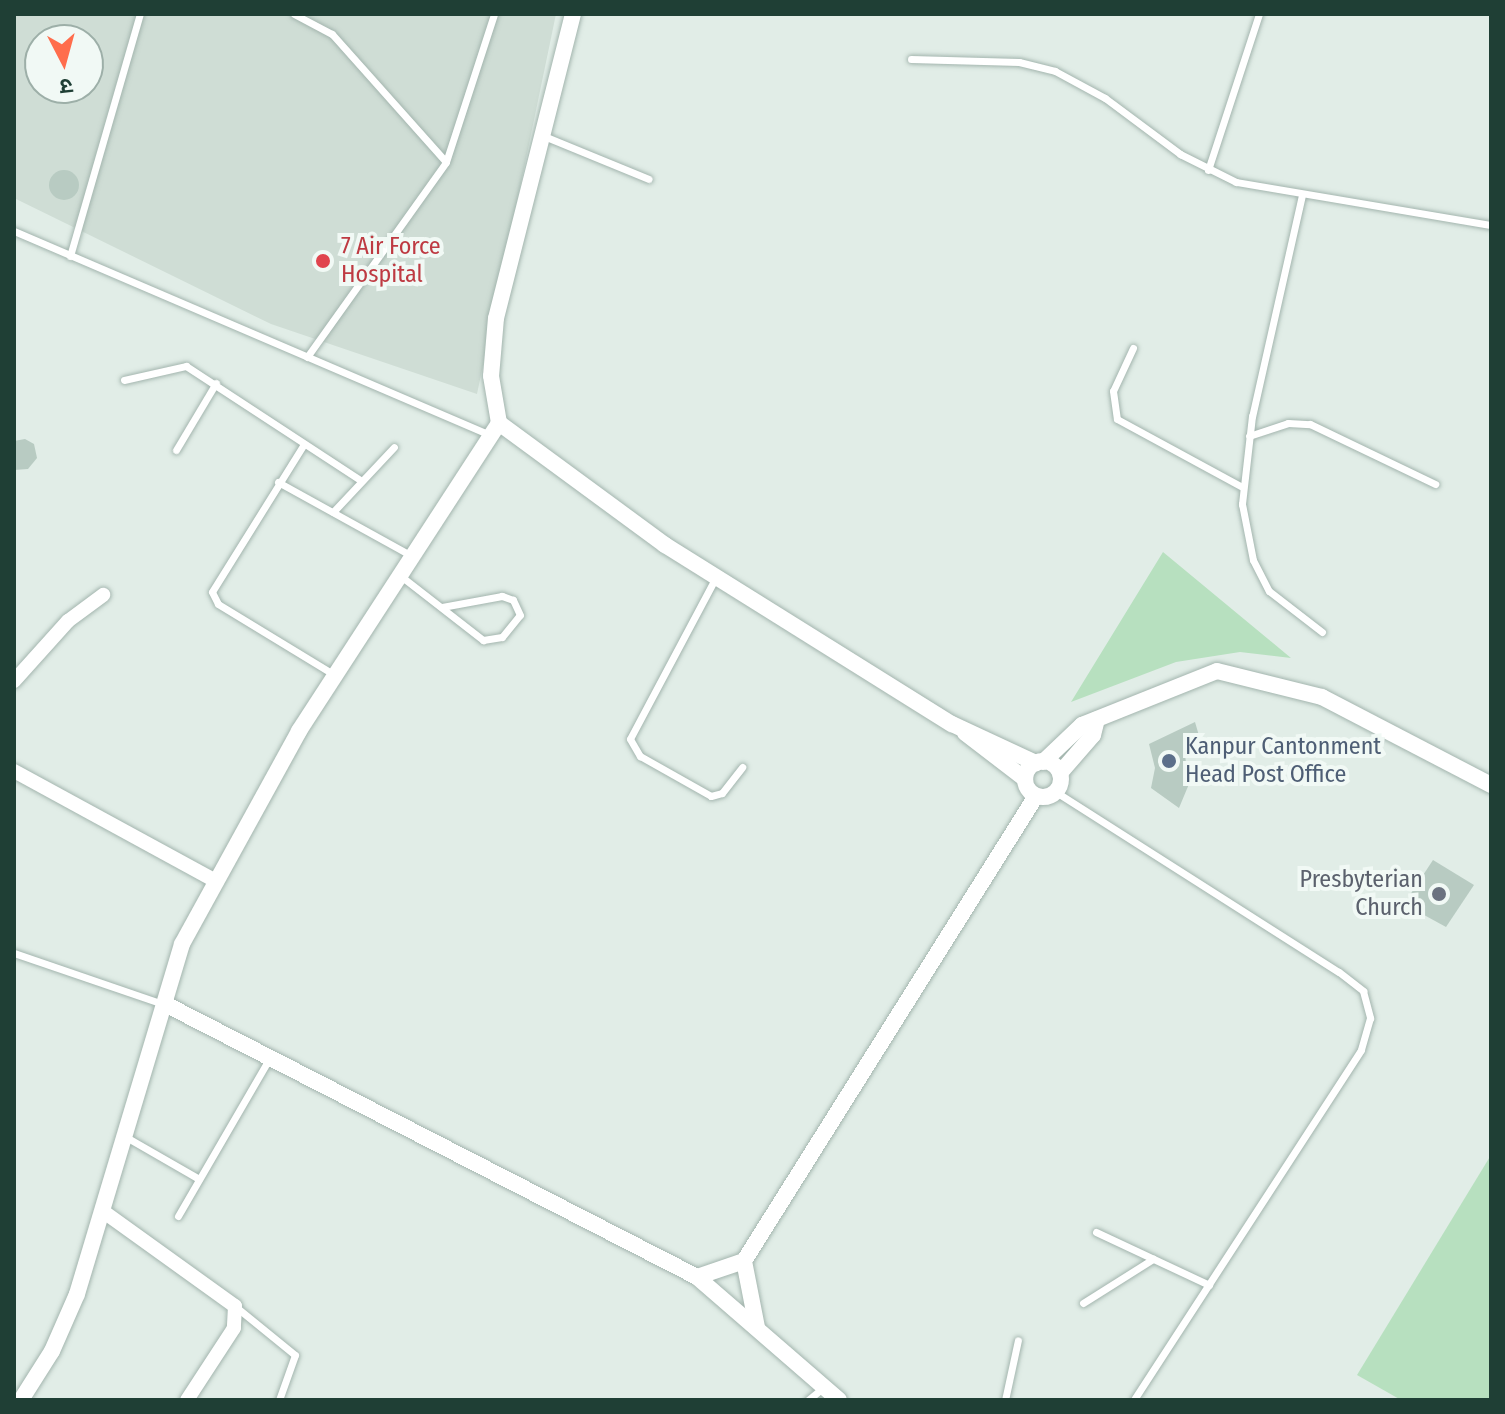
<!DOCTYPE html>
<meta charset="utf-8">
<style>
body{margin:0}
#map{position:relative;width:1505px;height:1414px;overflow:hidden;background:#e1ede7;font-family:"Fira Sans Condensed","Noto Sans Devanagari",sans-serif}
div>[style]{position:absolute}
.built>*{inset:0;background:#cfddd5}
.green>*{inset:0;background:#b7e0bf}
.building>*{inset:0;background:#b8cbc2}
.round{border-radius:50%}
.roads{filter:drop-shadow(0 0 2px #a3b5ae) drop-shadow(0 0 2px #a3b5ae)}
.service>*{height:7px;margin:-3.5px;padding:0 3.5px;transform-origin:3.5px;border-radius:3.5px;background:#fff}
.minor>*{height:14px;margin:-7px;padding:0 7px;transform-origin:7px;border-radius:7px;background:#fff}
.tertiary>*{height:16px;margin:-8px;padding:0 8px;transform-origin:8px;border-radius:8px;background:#fff}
.tertiary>.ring{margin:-8px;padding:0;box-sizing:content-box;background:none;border:16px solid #fff;border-radius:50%}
.dots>*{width:22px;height:22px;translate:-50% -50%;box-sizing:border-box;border:4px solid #f1f9f5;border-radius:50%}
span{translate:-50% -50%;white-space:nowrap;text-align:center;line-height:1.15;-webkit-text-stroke:8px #f1f9f5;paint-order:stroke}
.health-label{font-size:24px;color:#be3a42}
.left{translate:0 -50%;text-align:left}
.service-label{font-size:24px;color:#4e5e75}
.worship-label{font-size:24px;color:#5b616d}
.right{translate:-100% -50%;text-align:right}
.frame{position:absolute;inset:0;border:16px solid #1f3f35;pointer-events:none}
.north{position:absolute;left:24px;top:24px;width:80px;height:80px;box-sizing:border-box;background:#f1f9f5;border:2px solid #9dafa8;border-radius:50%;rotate:174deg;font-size:22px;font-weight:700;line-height:32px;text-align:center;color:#1f3f35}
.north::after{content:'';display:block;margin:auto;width:28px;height:36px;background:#ff6d4c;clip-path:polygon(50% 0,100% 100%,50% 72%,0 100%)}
</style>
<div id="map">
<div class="built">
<i style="clip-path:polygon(evenodd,14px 14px,556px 14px,477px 394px,271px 324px,14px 198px,14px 14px,40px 40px,88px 40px,88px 88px,40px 88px,40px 40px)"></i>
</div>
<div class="green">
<i style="clip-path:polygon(1163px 552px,1291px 658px,1240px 652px,1176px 662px,1071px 702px)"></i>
<i style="clip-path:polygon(1491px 1155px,1491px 1400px,1401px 1400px,1357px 1375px)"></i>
</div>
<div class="building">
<i class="round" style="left:49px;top:170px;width:30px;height:30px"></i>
<i style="clip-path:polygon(25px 439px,34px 444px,37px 458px,28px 469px,14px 470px,14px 441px)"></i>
<i style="clip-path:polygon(1195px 722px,1202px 746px,1184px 748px,1189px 784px,1179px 808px,1151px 788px,1155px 768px,1149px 744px)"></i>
<i style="clip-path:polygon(1433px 860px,1474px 885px,1446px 927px,1404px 904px)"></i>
</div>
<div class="roads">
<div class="service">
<i style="left:294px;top:14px;width:43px;rotate:27.8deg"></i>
<i style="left:332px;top:34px;width:171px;rotate:48.3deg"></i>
<i style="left:911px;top:59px;width:108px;rotate:1.6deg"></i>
<i style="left:1019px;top:62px;width:37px;rotate:14deg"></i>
<i style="left:1055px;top:71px;width:57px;rotate:28.4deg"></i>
<i style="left:1105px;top:98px;width:94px;rotate:36.7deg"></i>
<i style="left:1180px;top:154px;width:63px;rotate:26.6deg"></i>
<i style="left:1236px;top:182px;width:259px;rotate:9.6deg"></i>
<i style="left:544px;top:136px;width:113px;rotate:22.3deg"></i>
<i style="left:1208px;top:170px;width:164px;rotate:-71.9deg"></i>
<i style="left:1302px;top:195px;width:227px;rotate:102.7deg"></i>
<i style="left:1252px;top:416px;width:89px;rotate:96.5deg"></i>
<i style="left:1242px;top:504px;width:57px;rotate:78.9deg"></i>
<i style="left:1253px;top:560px;width:35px;rotate:63deg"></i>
<i style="left:1269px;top:591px;width:67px;rotate:37.7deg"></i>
<i style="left:14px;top:231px;width:518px;rotate:23.2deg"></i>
<i style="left:70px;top:256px;width:252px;rotate:-73.9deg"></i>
<i style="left:1133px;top:348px;width:47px;rotate:114.9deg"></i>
<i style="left:1113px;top:391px;width:28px;rotate:82deg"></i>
<i style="left:1117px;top:419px;width:142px;rotate:28.5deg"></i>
<i style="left:307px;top:357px;width:239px;rotate:-54.5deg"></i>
<i style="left:446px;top:162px;width:156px;rotate:-72deg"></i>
<i style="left:124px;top:380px;width:64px;rotate:-12.7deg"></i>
<i style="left:186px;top:366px;width:207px;rotate:33.2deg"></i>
<i style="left:1249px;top:436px;width:41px;rotate:-18.4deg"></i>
<i style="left:1288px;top:423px;width:22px;rotate:3deg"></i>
<i style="left:1310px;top:424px;width:139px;rotate:25.6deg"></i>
<i style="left:304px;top:444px;width:174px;rotate:121.9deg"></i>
<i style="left:212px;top:592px;width:13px;rotate:63deg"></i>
<i style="left:218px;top:604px;width:137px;rotate:31.3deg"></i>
<i style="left:176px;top:450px;width:78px;rotate:-59.2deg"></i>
<i style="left:278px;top:482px;width:153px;rotate:28.9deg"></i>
<i style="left:333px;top:512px;width:89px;rotate:-46.8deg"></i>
<i style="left:402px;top:577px;width:103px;rotate:37.9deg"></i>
<i style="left:483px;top:640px;width:19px;rotate:-9deg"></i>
<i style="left:502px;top:637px;width:28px;rotate:-51deg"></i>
<i style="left:520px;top:615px;width:17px;rotate:-115deg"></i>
<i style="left:513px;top:600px;width:12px;rotate:-160deg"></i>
<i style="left:502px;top:596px;width:61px;rotate:169.6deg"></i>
<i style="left:716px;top:577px;width:183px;rotate:118deg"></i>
<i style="left:630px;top:739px;width:20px;rotate:60deg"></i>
<i style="left:640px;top:756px;width:81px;rotate:29.4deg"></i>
<i style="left:711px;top:796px;width:11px;rotate:-15deg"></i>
<i style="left:722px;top:793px;width:33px;rotate:-52deg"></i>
<i style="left:1056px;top:792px;width:335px;rotate:32.5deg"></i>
<i style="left:1339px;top:972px;width:31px;rotate:38deg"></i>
<i style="left:1363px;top:991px;width:28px;rotate:75deg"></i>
<i style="left:1370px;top:1018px;width:33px;rotate:106deg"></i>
<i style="left:1361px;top:1050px;width:417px;rotate:123deg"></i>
<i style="left:14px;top:953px;width:157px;rotate:18.9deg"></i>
<i style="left:126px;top:1137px;width:84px;rotate:29.9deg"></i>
<i style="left:178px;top:1216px;width:181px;rotate:-59.9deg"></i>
<i style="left:1096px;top:1232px;width:125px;rotate:25.1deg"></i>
<i style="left:1083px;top:1303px;width:83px;rotate:-32.2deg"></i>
<i style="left:236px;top:1307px;width:76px;rotate:39.1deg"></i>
<i style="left:295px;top:1355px;width:48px;rotate:109.6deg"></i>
<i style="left:808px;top:1400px;width:19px;rotate:-39deg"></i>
<i style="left:1005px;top:1400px;width:61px;rotate:-77.8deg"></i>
</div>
<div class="minor">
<i style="left:14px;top:681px;width:81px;rotate:-48deg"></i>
<i style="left:68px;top:621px;width:44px;rotate:-36.6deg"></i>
<i style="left:14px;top:771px;width:228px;rotate:28.6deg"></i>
<i style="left:104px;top:1212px;width:161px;rotate:35.7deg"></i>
<i style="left:235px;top:1306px;width:22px;rotate:93deg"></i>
<i style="left:234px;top:1328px;width:86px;rotate:123.1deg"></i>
</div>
<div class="tertiary">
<i style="left:573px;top:14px;width:314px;rotate:104.2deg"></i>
<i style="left:496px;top:318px;width:58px;rotate:94.9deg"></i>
<i style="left:491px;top:376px;width:48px;rotate:80.3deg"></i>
<i style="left:499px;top:423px;width:206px;rotate:36.3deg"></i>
<i style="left:665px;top:545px;width:338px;rotate:32deg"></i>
<i style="left:952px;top:724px;width:93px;rotate:24.9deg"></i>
<i style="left:965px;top:733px;width:76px;rotate:37.5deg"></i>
<i class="ring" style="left:1025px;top:761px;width:20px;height:20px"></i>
<i style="left:1043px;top:762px;width:54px;rotate:-43.5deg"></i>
<i style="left:1082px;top:725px;width:145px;rotate:-21.8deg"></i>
<i style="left:1217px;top:671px;width:108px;rotate:13.9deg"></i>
<i style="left:1322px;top:697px;width:191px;rotate:27.5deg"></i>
<i style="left:1060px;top:773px;width:50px;rotate:-49deg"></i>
<i style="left:1093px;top:735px;width:16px;rotate:-76deg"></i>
<i style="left:165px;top:1004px;width:598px;rotate:27.16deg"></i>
<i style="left:697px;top:1277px;width:188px;rotate:40.9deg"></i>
<i style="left:744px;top:1261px;width:67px;rotate:78.9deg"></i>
<i style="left:697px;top:1277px;width:50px;rotate:-18.8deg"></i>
<i style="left:744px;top:1261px;width:549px;rotate:-57.87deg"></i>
<i style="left:21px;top:1400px;width:58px;rotate:-57.7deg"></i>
<i style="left:52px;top:1351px;width:62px;rotate:-66.3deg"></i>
<i style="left:77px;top:1294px;width:365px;rotate:-73.3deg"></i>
<i style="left:182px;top:944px;width:243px;rotate:-61.2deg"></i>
<i style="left:299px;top:731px;width:367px;rotate:-57deg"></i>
</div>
</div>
<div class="dots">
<i style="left:323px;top:261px;background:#e0444e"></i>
<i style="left:1169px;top:761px;background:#5c6f8a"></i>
<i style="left:1439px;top:894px;background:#6b7280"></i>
</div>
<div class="health-label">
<span class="left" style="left:341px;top:261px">7 Air Force<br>Hospital</span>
</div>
<div class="service-label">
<span class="left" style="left:1185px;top:761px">Kanpur Cantonment<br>Head Post Office</span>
</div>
<div class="worship-label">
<span class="right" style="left:1423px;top:894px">Presbyterian<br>Church</span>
</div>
<div class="frame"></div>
<div class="north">उ</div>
</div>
